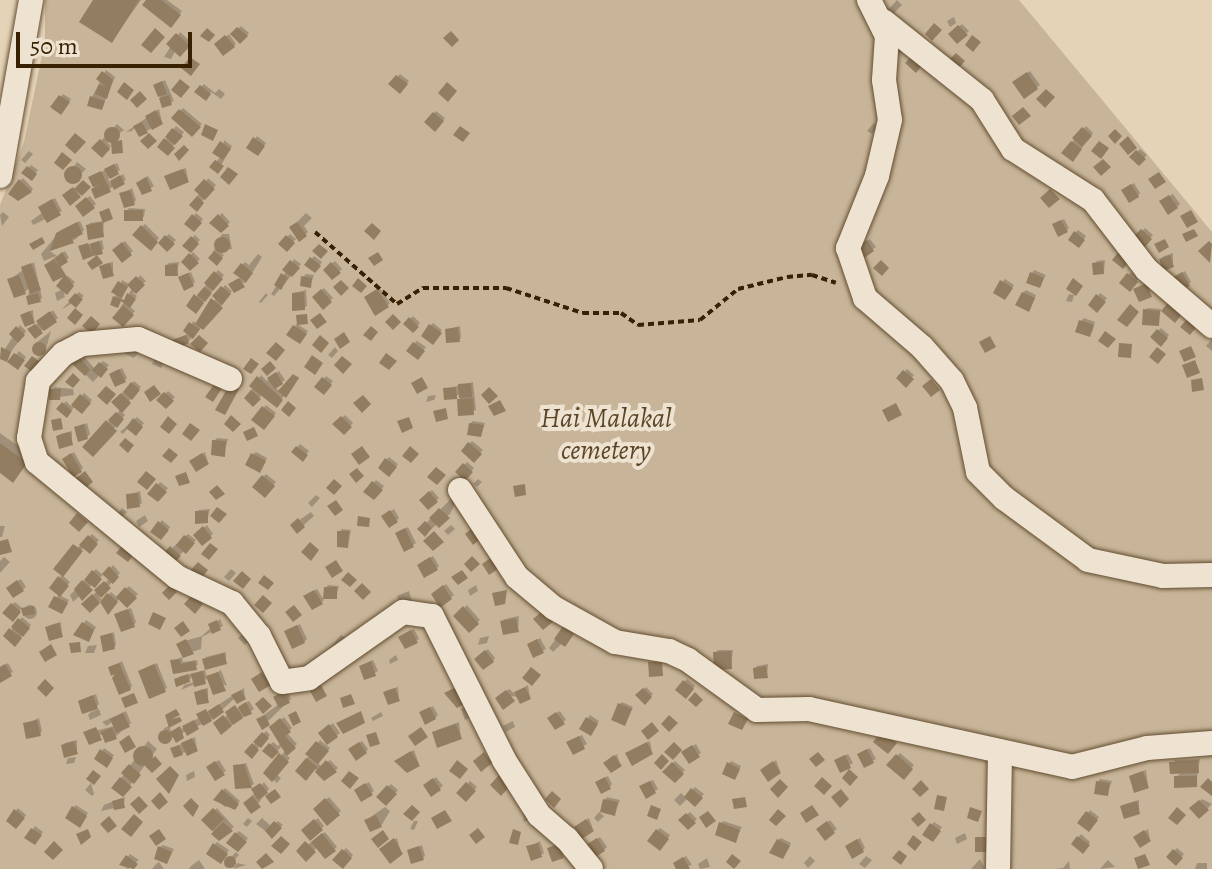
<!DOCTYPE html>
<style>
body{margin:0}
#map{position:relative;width:1212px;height:869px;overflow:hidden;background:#e5d3b8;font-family:Alegreya,serif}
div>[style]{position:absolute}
.green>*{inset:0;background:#c8b599}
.shadow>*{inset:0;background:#0003}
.round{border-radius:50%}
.building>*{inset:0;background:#927d61}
.path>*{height:4px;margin-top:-2px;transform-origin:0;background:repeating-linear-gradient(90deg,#382002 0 6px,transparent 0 10px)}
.roads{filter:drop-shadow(0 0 2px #634d30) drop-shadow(0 0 2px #634d30)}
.minor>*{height:24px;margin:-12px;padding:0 12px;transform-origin:12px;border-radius:12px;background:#eee2d1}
span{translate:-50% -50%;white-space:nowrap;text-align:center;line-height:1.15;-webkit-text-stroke:8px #eee2d1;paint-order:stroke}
.park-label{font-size:28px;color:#5c4528;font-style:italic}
.scale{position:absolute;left:16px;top:32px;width:176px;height:36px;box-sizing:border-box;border:4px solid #382002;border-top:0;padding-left:10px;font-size:24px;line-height:28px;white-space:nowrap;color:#382002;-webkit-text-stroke:6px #eee2d1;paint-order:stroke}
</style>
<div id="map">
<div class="green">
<i style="clip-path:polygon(45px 0,1019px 0,1212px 232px,1212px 869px,0 869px,0 205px,24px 142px,45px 41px)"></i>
</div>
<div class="shadow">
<i style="clip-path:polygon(95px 0,141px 0,112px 41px)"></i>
<i style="clip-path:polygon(148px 0,167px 0,182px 11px,171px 25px)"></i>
<i style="clip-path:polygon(897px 0,902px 5px,892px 15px,887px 11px)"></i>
<i style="clip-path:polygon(954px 17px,956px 23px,950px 27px,947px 21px)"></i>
<i style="clip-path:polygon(962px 24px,969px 31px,957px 42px,950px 34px)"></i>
<i style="clip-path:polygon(241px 26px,249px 33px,240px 42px,232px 34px)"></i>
<i style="clip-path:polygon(180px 32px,191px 42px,180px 54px,176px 50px,171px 59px,164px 57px)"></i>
<i style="clip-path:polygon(229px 34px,236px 44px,224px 53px,217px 45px)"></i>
<i style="clip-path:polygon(106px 70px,115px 77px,102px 108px,92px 97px)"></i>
<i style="clip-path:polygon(1030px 71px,1040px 85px,1024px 96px,1017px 80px)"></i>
<i style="clip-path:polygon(400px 74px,409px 81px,400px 91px,391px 84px)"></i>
<i style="clip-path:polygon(165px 80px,174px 101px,163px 106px,156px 85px)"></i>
<i style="clip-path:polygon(204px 84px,215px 93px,219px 89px,225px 94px,221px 99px,211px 92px,205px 99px,197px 92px)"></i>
<i style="clip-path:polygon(63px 94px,71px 99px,64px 110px,53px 107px)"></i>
<i style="clip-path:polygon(183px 108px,202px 124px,192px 134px,174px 118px)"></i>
<i style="clip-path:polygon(159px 109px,162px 122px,147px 131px,135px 127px,132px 131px,126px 132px)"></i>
<i style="clip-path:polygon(436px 111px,445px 118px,435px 129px,427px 122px)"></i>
<i style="clip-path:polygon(874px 123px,878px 127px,872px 134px,867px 131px)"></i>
<i style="clip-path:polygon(117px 124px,124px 130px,107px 142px,111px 146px,102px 155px,94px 148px)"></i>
<i style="clip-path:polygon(176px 126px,184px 132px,167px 153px,160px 147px)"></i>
<i style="clip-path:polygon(1086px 126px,1093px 133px,1075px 157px,1072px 142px)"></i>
<i style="clip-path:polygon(257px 136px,266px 143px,260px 151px,255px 139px)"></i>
<i style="clip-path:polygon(224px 140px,232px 146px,218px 171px,212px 167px,221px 156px)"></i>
<i style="clip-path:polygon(1140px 149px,1147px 155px,1139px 163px,1132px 157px)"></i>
<i style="clip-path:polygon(29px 151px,33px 154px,25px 163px,21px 160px)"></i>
<i style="clip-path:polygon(77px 162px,86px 169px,71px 184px,65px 180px)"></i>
<i style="clip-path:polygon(117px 163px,120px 170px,108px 178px,110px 183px,123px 174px,126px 180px,96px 196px,91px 178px)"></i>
<i style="clip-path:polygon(31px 165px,38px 170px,31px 179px,24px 173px)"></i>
<i style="clip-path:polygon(186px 168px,188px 180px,169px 174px)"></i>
<i style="clip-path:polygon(148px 176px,154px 186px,143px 193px,141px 180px)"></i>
<i style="clip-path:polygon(23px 178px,33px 189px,28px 195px,11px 193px)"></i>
<i style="clip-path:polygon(208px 178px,216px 185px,196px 209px,192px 205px)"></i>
<i style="clip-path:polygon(1134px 183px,1140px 193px,1138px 196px,1126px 188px)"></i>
<i style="clip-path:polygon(132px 188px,136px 200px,134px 203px,122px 194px)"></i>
<i style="clip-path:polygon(1173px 194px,1180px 204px,1177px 207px,1164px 199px)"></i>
<i style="clip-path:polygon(90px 196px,96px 204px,84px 214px,77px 206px)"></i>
<i style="clip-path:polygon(55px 198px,62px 211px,33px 225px,31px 221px,43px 212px,43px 205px)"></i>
<i style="clip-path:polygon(129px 208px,145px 209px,144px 217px,126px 211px)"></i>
<i style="clip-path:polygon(3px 212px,9px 217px,2px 226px,0 215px)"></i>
<i style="clip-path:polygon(196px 213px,203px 219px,194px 230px,187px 224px)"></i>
<i style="clip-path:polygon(222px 213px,230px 222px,221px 231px,212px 223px)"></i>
<i style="clip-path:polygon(306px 213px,312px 218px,304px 226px,308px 232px,300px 239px,294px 225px)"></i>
<i style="clip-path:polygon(1064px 219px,1069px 228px,1066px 231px,1057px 222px)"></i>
<i style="clip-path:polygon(80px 221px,84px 230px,76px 239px,50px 251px,57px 256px,65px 251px,69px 258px,60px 264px,65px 274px,54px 280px,47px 265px,56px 256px,44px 261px,41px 254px,61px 230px)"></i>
<i style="clip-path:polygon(104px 221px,103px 235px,88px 225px,90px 223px)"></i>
<i style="clip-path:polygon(145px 224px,159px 238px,150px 248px,135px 234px)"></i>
<i style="clip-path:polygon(1145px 228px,1153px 235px,1142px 247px,1134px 239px)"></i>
<i style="clip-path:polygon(1078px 230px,1086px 236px,1079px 246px,1070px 239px)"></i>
<i style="clip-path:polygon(169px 234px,176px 240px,167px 249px,160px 243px)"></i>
<i style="clip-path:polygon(222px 234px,229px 234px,232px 249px,219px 251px,224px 255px,217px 263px,210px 258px)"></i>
<i style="clip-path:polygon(290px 234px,296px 239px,287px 249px,281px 244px)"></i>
<i style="clip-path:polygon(195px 235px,200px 240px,191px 250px,200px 259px,190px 268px,184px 262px,193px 252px,185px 245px)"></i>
<i style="clip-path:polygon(870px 239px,876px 247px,860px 258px,857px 248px)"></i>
<i style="clip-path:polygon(102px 240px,104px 249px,84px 258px,80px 247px)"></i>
<i style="clip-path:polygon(125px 241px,133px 251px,122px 260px,114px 250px)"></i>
<i style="clip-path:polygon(1173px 253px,1173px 265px,1161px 259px,1164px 256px)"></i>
<i style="clip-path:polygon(258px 254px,262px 257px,246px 283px,233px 282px,242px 277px,236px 272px,245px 262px,249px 265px)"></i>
<i style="clip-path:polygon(314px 256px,322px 262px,315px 271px,307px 265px)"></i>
<i style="clip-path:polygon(294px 259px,301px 264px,274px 296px,271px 294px)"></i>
<i style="clip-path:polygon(1105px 260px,1104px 272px,1094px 264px,1097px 261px)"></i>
<i style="clip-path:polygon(335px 261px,342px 269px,332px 278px,325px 270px)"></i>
<i style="clip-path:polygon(34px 262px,42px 298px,40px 300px,28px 297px,30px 287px,25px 292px,9px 280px)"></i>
<i style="clip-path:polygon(113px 262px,113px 274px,101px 267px,104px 264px)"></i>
<i style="clip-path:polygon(179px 262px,177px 274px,167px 265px,169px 263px)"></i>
<i style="clip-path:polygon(218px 270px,224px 275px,199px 308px,189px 306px)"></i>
<i style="clip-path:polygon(1034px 270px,1046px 275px,1039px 286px,1032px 273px)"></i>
<i style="clip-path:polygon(1185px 271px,1191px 282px,1189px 284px,1177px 276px)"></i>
<i style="clip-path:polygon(191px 272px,195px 282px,193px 284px,183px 275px)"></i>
<i style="clip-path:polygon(1131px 272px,1139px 278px,1130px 289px,1122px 282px)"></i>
<i style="clip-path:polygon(306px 274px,314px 275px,310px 286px,303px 277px)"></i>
<i style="clip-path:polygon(140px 275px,146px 281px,133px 293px,137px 296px,129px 306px,135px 311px,123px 324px,115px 317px)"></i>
<i style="clip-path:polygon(68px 276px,75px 282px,67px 292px,63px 289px,65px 297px,57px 301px,55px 293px,63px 289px,59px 286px)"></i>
<i style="clip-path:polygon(1005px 279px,1014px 285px,1007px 295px,1002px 282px)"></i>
<i style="clip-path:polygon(122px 280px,129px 284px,120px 303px,115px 297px)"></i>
<i style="clip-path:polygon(225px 285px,232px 291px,223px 304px,188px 342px,175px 341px,189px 333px,193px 321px,198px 324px)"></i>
<i style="clip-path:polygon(324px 288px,333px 298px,323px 307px,314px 297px)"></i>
<i style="clip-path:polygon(380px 288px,390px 303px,387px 306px,369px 295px)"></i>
<i style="clip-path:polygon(306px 290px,307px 306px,304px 308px,294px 293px)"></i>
<i style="clip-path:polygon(1026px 290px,1036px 295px,1031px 307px,1023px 293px)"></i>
<i style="clip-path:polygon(79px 292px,84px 296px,61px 310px)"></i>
<i style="clip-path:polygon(266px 293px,268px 295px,261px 303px,259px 302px)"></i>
<i style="clip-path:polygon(1100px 293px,1107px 298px,1097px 310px,1090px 305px)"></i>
<i style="clip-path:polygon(1069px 294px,1074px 295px,1072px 302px,1066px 301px)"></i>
<i style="clip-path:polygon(1148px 308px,1161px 309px,1158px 324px,1145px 310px)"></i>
<i style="clip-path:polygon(33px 310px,34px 321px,22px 315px,25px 313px)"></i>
<i style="clip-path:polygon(53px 310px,58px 318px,35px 336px,30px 330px)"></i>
<i style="clip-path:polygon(413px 316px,420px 323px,413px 330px,406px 324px)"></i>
<i style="clip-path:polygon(1084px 318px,1095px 322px,1092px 332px,1081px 321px)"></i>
<i style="clip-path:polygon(433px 323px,442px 330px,432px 342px,431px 325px)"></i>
<i style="clip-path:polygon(297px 324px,308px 331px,302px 339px,295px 326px)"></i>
<i style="clip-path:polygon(20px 325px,26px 331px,6px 359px,0 357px)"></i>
<i style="clip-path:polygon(460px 326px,461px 338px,459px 340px,447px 330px)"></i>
<i style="clip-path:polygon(1161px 328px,1169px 335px,1161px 344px,1153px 337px)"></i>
<i style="clip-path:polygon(51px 331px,45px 352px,35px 353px,36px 343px)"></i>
<i style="clip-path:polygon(1212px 339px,1212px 351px,1206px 346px)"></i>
<i style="clip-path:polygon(417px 341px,426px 347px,417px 358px,414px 343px)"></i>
<i style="clip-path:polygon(144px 346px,134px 358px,115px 349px)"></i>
<i style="clip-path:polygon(335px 347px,338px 351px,332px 358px,328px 355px)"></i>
<i style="clip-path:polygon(19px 351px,26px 357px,20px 365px,10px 362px)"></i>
<i style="clip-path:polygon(81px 353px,95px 369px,103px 361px,109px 365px,93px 382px,73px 362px)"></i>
<i style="clip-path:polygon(156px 356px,168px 357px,161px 368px,152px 364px)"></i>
<i style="clip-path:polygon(122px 368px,127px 378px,124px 381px,112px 374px)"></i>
<i style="clip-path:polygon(907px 369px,914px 375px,906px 385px,899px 378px)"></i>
<i style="clip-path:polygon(279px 371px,285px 380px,275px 387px,280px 392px,300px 375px,277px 405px,263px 394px,253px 404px,246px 398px,261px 375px,267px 381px)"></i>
<i style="clip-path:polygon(326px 376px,333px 381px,324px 393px,317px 387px)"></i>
<i style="clip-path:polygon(134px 381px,141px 387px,121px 411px,125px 415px,93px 454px,85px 447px,121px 409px,114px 402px)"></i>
<i style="clip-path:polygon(473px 382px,476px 410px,460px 414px,460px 393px,456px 397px,445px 389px)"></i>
<i style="clip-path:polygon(54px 387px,73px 389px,74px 395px,51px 398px)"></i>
<i style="clip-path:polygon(168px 391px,175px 397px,166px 406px,159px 400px)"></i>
<i style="clip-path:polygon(84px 393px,92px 400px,82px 412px,75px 406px,67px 416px,59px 409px,66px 401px,72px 407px)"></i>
<i style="clip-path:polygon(436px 395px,434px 400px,426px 402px,428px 396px)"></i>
<i style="clip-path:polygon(266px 405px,276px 413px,267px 425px,254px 420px)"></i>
<i style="clip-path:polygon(345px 415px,353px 423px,344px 433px,335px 424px)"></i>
<i style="clip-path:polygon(137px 417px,144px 423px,136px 433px,129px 427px,123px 434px,120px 432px)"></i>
<i style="clip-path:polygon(473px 421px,485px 423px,481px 435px,470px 424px)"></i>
<i style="clip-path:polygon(87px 423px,90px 434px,87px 437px,76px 427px)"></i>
<i style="clip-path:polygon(72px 431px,72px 443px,58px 436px,60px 434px)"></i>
<i style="clip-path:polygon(0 433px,32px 456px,19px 474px,0 470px)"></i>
<i style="clip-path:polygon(217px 438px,228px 439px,224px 454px,214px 441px)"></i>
<i style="clip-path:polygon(472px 441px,483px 450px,474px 460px,463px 450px)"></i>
<i style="clip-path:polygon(300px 444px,309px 451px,302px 459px,293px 452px)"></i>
<i style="clip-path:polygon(74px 452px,83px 468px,81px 470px,67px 457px)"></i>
<i style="clip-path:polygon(205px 452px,208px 462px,194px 459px)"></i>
<i style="clip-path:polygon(256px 452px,267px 458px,260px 471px,253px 454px)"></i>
<i style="clip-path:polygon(389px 457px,398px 464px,389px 475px,380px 468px)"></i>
<i style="clip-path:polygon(467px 462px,474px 468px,465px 478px,458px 472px)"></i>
<i style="clip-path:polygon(266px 474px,276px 482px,265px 495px,255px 487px)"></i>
<i style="clip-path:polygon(478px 479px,482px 482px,477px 487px,473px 484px)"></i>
<i style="clip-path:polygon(376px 480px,384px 486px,374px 498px,366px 492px)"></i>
<i style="clip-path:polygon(160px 482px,168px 488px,158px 500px,150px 493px)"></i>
<i style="clip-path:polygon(432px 490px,439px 498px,428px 508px,422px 500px)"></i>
<i style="clip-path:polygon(140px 491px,142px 503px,139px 505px,128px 495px)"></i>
<i style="clip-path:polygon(316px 495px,320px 498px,312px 507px,308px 503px)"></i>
<i style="clip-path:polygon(451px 499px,455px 504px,450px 514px,425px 534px,420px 529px)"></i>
<i style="clip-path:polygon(122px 508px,127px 512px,120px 519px,116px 516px)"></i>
<i style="clip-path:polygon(210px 509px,207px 521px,197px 512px,199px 510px)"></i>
<i style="clip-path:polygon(394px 509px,399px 518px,397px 520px,386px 514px)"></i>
<i style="clip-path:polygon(311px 512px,314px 516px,297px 531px,295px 523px)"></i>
<i style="clip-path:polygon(145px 515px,148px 521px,139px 527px,136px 521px)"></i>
<i style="clip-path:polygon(162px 520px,170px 527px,161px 538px,153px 531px)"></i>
<i style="clip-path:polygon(207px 525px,213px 534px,202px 543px,196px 535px)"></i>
<i style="clip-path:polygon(451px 525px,455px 529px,448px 535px,444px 531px)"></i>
<i style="clip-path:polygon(0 526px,5px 526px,2px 537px,0 537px)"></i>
<i style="clip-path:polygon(408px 527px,416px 543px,413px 545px,397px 533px)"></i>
<i style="clip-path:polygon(342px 529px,351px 530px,348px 546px,339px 532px)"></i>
<i style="clip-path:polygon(92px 534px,99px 540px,89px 551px,84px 547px,63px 574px,56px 569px)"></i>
<i style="clip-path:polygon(188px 534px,196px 540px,172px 562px,164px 555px)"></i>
<i style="clip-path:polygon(433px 556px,439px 566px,436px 569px,422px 562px)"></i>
<i style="clip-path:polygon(4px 557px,10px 562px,0 573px,0 561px)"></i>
<i style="clip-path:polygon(113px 565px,120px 573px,99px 597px,103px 601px,111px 592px,118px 598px,129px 586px,138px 594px,127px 605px,120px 598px,108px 612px,101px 600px,90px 610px,84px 604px,110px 578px,105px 574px)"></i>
<i style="clip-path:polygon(96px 569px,103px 575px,73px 602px,70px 595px)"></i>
<i style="clip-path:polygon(231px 569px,236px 573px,229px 581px,224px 577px)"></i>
<i style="clip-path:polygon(62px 575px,70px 582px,59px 595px,69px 600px,64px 609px,51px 606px,59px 594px,51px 588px)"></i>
<i style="clip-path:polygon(21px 579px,26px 587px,14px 596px,11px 585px)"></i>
<i style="clip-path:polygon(446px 584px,454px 595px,441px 605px,436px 592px)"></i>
<i style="clip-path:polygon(328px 585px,339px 586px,336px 597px,326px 588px)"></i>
<i style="clip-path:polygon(476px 585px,478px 591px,470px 596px,468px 590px)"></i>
<i style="clip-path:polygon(317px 589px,324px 600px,321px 603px,308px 594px)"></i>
<i style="clip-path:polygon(409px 591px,412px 602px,400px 607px,397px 596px)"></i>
<i style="clip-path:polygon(15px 602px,22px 608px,13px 619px,5px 612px)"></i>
<i style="clip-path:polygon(467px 605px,480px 620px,469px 630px,456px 616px)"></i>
<i class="round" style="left:23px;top:605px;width:14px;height:14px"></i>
<i style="clip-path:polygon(131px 608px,136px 622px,134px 625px,119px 612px)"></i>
<i style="clip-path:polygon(519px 616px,518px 630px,502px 621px,505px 619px)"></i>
<i style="clip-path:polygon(22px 617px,31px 625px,15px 644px,6px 636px)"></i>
<i style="clip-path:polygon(220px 619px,223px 626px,202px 637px,201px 649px,192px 652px,181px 642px,202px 636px)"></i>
<i style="clip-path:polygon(86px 620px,96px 627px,89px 640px,76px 634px)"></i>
<i style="clip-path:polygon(61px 622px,62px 635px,48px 628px,50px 625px)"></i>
<i style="clip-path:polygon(300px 624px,307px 639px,304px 642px,286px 631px)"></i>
<i style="clip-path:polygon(565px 627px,575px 631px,553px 652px,549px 648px)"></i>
<i style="clip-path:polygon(414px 629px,419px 639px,416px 641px,403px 634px)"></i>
<i style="clip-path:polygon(248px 630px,254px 637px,245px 645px,238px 638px)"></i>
<i style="clip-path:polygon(114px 632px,116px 645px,114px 647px,102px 636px)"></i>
<i style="clip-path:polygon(341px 635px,347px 639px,334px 653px,329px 649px)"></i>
<i style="clip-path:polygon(489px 636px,487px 643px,478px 645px,480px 638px)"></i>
<i style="clip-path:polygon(540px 638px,546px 649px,534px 655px,529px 644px)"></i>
<i style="clip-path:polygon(97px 645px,94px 653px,85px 653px,88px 646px)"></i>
<i style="clip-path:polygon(488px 649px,495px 658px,493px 661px,479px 656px)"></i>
<i style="clip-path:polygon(718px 650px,733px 650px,731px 667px,715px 653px)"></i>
<i style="clip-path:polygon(226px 652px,226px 662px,204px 660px,206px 657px)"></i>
<i style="clip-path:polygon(396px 655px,398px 660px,390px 664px,389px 660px)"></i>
<i style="clip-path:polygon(182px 657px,183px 662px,197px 660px,198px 665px,175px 672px,173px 661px)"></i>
<i style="clip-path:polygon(373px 660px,378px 671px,365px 678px,361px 666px)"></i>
<i style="clip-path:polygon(122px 661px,132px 686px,130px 689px,114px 678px,122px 669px,112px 673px,110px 668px)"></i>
<i style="clip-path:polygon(8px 663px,13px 672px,0 680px,0 668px)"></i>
<i style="clip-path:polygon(157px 663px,167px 688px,164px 690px,140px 671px)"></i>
<i style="clip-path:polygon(768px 664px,767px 676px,755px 668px,757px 666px)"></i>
<i style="clip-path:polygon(evenodd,205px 670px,207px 678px,221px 670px,227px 686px,209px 678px,181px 690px,187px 681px,178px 677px,205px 670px,193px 676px,195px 682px,184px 685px,193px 676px)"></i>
<i style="clip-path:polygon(687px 679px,695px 686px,686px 697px,677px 690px)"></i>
<i style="clip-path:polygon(528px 685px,530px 697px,500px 696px,509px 689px,515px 694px)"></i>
<i style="clip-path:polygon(398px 687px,399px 699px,385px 693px,388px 690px)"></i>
<i style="clip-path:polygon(646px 687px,653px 694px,645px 702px,638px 695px)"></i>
<i style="clip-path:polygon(208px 688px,208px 701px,196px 693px,199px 690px)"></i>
<i style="clip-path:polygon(244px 688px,245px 698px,235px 698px,211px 720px,163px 742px,164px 728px,169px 726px,172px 733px,183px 728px)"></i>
<i style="clip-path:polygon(287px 690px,291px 699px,262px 727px,261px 717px,279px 704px)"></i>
<i style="clip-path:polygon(96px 694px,99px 704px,91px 712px,99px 709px,101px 715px,90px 720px,88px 715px,96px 707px,80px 701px)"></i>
<i style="clip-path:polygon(249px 701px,254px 709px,222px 732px,215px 723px)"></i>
<i style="clip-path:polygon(622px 702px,633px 707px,625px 724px,620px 704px)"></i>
<i style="clip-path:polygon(471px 703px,473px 716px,465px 720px,461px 709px)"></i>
<i style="clip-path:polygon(433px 706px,438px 715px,435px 718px,424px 710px)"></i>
<i style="clip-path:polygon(126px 711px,131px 723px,115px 737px,86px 733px,115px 726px,113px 721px,108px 725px,102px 727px,106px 725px,102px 722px)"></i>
<i style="clip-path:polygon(560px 711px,566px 720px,563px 722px,552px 716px)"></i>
<i style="clip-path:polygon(381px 712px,383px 716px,373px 721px,371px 718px)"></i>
<i style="clip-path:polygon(590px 715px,599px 721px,593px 731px,588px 718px)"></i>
<i style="clip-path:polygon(284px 717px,292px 728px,287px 733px,297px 744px,286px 755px,290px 758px,276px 774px,281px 778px,277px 783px,265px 773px,285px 751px,281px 747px,272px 756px,265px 750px,273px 742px,278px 746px,282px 742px,271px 728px)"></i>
<i style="clip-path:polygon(39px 718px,42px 731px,40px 734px,25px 724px)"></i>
<i style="clip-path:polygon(513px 721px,515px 727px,506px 732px,503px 726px)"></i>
<i style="clip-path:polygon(459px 722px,461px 737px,434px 733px,437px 730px)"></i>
<i style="clip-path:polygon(333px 723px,340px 733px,328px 742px,321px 733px)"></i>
<i style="clip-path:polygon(266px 731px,270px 735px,251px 756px,247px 752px)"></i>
<i style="clip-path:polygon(582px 735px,587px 744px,574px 752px,571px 740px)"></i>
<i style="clip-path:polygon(195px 737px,197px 749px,182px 753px,173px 748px)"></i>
<i style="clip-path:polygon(77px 740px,77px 753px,63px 745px,65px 743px)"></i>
<i style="clip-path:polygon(320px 740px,330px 748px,317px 762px,322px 767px,330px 760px,338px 768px,325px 779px,314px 768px,298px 771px)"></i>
<i style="clip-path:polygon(148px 741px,157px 749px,123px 795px,114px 788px)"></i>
<i style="clip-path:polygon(362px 741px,368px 749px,366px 752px,353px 747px)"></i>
<i style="clip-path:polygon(650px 741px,652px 753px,630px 751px)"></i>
<i style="clip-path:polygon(696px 744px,701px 753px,690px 761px,686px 750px)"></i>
<i style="clip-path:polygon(104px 748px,114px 755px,109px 763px,102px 751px)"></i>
<i style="clip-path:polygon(870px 748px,876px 759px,865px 765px,862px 752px)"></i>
<i style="clip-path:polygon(414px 750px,419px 764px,399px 759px)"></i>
<i style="clip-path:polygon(900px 753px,914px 765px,904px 777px,889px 765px)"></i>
<i style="clip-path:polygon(617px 754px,620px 764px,605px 763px)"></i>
<i style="clip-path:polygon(848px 754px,853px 763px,841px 770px,839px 758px)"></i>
<i style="clip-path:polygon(76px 757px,74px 763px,66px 764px,68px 758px)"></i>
<i style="clip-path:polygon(1200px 759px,1196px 785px,1176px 777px,1182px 772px,1174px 760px)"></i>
<i style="clip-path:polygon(219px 760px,226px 771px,223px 773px,211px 765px)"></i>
<i style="clip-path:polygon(776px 760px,780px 771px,765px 768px)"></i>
<i style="clip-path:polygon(675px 761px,685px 770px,675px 781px,665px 772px)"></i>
<i style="clip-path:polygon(731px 761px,741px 766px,737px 775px,729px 764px)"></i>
<i style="clip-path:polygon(246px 763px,254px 784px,251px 786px,235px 766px)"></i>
<i style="clip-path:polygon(1146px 770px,1148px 786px,1131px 777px,1134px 774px)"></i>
<i style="clip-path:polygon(194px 771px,195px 777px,187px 781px,186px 775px)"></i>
<i style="clip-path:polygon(608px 776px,612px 784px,610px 787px,600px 780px)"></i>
<i style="clip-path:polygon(436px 777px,443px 786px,432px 794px,428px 783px)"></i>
<i style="clip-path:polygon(1100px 779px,1112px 781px,1107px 794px,1098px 782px)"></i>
<i style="clip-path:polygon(653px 780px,658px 789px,647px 796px,644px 784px)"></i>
<i style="clip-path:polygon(470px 781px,477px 787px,466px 799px,459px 793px)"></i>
<i style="clip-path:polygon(264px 782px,269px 789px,252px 812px,245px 804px)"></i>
<i style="clip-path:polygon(369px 782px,374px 791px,371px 793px,359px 788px)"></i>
<i style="clip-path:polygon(91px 783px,94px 794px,92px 796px,85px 790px)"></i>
<i style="clip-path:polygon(391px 784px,398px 790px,386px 804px,379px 797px)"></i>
<i style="clip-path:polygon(695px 787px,704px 794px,695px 804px,688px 798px,680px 806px,674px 800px,681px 793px,686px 798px)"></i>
<i style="clip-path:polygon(225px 788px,240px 801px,238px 803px,225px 807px,216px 800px)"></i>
<i style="clip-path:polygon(125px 797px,124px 806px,101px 811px,104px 805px)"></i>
<i style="clip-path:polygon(329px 797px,341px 811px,327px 823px,315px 809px)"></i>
<i style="clip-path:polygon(607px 797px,620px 800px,615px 813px,605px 800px)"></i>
<i style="clip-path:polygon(1202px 799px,1212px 804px,1200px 816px,1192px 808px)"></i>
<i style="clip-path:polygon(1139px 800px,1139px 812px,1122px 806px,1125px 804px)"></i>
<i style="clip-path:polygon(76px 805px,88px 813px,82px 822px,73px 808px)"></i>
<i style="clip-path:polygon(385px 807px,390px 811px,381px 826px,369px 818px)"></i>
<i style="clip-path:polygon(18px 808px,26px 815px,16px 826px,8px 820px)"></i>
<i style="clip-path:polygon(217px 808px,234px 827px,219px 839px,204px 820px)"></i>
<i style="clip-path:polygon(1090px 810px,1099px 817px,1089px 829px,1080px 823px)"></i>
<i style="clip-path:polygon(523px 812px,532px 818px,524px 822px)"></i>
<i style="clip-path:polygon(599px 812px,604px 816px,598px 822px,594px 818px)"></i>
<i style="clip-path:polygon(690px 812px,697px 819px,688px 828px,681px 820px)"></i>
<i style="clip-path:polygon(248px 818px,252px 821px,247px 827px,243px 824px)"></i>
<i style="clip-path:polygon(262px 818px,272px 827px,278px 821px,283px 825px,272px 836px,256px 824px)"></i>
<i style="clip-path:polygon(318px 818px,324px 826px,310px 838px,304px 830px)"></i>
<i style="clip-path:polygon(589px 818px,593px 829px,579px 825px)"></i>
<i style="clip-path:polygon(830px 820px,837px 829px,825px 838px,819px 830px)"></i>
<i style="clip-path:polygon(418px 821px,414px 830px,410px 829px,414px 821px)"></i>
<i style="clip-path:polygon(723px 821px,742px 827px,735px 840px,721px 823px)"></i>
<i style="clip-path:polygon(934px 822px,942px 827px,935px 837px,925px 834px)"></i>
<i style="clip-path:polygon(35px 826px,43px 832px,37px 840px,27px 837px)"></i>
<i style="clip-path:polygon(660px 828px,670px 835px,663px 846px,658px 830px)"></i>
<i style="clip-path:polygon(1148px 829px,1150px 840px,1138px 835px)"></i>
<i style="clip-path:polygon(239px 831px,248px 838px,238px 850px,228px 843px)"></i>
<i style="clip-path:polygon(325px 832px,337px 847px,325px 857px,317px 847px,306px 859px,299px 851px)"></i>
<i style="clip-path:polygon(965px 833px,967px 839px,957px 844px,955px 838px)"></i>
<i style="clip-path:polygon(1081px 834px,1090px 842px,1083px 851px,1073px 844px)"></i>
<i style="clip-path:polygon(600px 837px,607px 847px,604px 850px,589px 844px)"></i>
<i style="clip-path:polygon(397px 838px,401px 853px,384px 847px)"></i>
<i style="clip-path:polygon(781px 838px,791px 843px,785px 854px,778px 840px)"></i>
<i style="clip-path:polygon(860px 838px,865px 848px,863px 850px,850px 844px)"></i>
<i style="clip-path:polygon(540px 841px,544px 853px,541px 855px,529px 847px)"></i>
<i style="clip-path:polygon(217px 842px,229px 850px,223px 859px,215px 844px)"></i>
<i style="clip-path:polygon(163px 845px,174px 849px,167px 862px,160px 847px)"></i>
<i style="clip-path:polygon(422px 845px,425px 856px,422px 859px,409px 851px)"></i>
<i style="clip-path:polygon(346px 848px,353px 855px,343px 866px,335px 859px)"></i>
<i style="clip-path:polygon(1177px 848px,1184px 854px,1176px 863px,1168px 857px)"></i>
<i style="clip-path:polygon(236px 852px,239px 855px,227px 868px,224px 865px)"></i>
<i style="clip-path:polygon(130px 854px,139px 860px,128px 869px,122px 865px)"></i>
<i style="clip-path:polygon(686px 856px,692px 865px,679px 869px,678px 861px)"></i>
<i style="clip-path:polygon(810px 856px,815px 861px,808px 868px,804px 863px)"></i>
<i style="clip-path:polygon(866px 856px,872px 860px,865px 868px,859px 864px)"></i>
<i style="clip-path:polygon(707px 858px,710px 867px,700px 869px,698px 864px)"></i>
<i style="clip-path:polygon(980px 859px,985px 869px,971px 869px)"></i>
<i style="clip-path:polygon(199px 860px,205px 869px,189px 869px,191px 866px)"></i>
<i style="clip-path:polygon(1108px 860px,1115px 867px,1100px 869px,1106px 862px)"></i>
<i style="clip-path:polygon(1069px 861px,1070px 869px,1055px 869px,1063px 868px)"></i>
<i style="clip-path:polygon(159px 862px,164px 869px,152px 869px,156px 864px)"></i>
<i style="clip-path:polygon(237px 863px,246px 865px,233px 869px)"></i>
<i style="clip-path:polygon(1197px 863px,1207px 863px,1207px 869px,1195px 869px)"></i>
</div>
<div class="building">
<i style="clip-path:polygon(93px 0,139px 0,112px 43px,79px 22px)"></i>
<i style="clip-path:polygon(146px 0,161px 0,181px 15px,171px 28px,142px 5px)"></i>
<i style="clip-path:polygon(934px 23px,942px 30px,932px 41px,925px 34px)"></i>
<i style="clip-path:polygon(958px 25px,968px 35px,957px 44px,948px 34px)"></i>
<i style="clip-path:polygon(237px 27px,248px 36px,240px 44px,230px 34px)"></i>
<i style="clip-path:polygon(155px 28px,165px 37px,151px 53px,141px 45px)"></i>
<i style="clip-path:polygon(207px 28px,215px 35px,209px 42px,200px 36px)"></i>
<i style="clip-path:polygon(451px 31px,459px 40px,452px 47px,443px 38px)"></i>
<i style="clip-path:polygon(176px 33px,190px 46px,180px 57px,166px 44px)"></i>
<i style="clip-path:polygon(225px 35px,235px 47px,223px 56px,214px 44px)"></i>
<i style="clip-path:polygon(972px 35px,981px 42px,973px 52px,965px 45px)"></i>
<i style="clip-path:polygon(915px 53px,925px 62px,916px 73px,905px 63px)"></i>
<i style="clip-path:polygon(956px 53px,965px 61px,953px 74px,944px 65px)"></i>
<i style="clip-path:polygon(190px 57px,200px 64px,191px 76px,181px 68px)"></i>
<i style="clip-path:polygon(102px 71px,113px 80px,107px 99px,95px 94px,99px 84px,106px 87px,96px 79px)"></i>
<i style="clip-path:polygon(1027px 72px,1038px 89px,1024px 99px,1012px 82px)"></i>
<i style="clip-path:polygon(396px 75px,408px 84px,400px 94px,388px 84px)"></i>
<i style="clip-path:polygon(180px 79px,190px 87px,181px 98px,171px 90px)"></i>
<i style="clip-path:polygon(162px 81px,167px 94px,158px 97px,153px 85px)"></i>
<i style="clip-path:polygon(124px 82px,134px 90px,127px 100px,117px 92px)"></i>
<i style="clip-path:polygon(447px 82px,457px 91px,448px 102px,438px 93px)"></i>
<i style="clip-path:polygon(200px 85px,211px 94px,206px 101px,194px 92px)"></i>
<i style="clip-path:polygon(1046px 89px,1055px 97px,1045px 108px,1036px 99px)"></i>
<i style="clip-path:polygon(140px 91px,147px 99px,137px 108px,130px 100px)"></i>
<i style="clip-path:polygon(59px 95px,70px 102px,61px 115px,50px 107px)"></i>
<i style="clip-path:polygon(169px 95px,172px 105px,162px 108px,159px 98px)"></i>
<i style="clip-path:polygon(90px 96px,105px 101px,102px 110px,87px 106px)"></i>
<i style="clip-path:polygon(1023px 107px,1031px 116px,1019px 125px,1012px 116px)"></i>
<i style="clip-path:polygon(179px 109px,201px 127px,192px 137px,171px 118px)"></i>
<i style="clip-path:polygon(156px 110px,163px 124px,152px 130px,145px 116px)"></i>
<i style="clip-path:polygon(433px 112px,444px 121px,435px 132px,424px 122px)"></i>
<i style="clip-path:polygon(142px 122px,148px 133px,139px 137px,133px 126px)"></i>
<i style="clip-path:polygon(205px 124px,218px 130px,213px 141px,201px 135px)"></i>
<i style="clip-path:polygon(460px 126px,470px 133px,463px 142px,453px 135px)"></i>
<i class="round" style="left:104px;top:127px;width:16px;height:16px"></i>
<i style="clip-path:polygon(1082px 127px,1092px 136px,1082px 147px,1072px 138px)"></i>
<i style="clip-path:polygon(172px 128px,183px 136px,175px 145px,165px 137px)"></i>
<i style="clip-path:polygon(1115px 129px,1122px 136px,1115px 144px,1108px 136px)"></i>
<i style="clip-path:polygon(75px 133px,86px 142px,75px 154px,65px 145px)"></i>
<i style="clip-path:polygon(149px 133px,157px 141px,148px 149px,140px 141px)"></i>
<i style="clip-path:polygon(1128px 136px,1137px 148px,1128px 155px,1119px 144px)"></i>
<i style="clip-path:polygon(253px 137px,265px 146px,258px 156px,246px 148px)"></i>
<i style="clip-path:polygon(164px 138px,175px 148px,168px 156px,157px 147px)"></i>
<i style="clip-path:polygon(100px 139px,110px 149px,102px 158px,91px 148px)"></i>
<i style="clip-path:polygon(122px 140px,123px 153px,112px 154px,111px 142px)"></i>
<i style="clip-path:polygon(220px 141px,231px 149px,223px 160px,212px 153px)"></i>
<i style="clip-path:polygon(1071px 141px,1082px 149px,1073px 162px,1061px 153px)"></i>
<i style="clip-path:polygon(1099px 141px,1109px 148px,1101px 159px,1091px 151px)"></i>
<i style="clip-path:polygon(184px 145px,189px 150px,179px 161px,174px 154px)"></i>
<i style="clip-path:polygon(1136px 150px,1146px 159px,1139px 166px,1129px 157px)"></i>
<i style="clip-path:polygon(62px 152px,72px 160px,63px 170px,54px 163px)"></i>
<i style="clip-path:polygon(1103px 159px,1111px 167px,1101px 176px,1093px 167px)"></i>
<i style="clip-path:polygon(215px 160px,224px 166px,218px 174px,209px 167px)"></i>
<i style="clip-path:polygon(114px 164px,119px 174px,110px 179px,104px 169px)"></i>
<i class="round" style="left:64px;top:166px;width:18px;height:18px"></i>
<i style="clip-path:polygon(27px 166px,37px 174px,32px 181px,21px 173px)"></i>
<i style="clip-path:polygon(228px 167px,238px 174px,229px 185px,220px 177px)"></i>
<i style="clip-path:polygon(183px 169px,189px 182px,170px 190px,164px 176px)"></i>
<i style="clip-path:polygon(101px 171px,111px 192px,95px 199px,91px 189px,102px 184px,93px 187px,88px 177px)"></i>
<i style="clip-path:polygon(1159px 172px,1166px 182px,1155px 189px,1148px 179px)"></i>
<i style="clip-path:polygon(120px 175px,125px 184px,114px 190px,110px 181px)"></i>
<i style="clip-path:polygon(146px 177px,152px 191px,142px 195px,136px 183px)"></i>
<i style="clip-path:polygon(19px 179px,32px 192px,18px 201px,8px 194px)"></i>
<i style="clip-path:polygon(204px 179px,215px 189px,205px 200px,194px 190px)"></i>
<i style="clip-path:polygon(83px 180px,91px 187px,82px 196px,74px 189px)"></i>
<i style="clip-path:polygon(1131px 184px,1139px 197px,1129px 203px,1121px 190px)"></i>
<i style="clip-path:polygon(73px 187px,81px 197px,70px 206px,62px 195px)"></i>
<i style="clip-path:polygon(1050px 189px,1060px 199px,1049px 208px,1040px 198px)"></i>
<i style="clip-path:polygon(130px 190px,135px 205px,124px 208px,119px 193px)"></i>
<i style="clip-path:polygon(1169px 195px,1178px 208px,1168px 215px,1159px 201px)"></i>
<i style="clip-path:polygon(197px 196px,204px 203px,197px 212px,189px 205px)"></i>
<i style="clip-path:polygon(86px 197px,95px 208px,83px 217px,75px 206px)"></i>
<i style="clip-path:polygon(52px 199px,61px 215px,47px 223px,38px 207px)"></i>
<i style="clip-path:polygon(109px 208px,113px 219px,103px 223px,99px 212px)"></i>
<i style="clip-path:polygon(124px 210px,143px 210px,143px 221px,124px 221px)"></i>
<i style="clip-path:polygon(1191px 210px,1198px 222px,1187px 228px,1180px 216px)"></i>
<i style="clip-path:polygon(192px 214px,202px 223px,194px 232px,184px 224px)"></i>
<i style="clip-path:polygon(218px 214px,229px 226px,221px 233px,209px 223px)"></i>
<i style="clip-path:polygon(1061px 220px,1068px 232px,1058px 237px,1052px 224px)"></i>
<i style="clip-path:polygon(77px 222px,83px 234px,72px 239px,74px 243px,50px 251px,56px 233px)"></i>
<i style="clip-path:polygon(102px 222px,104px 237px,88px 240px,86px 225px)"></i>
<i style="clip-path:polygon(297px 222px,307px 236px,299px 242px,289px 227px)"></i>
<i style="clip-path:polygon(372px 223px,381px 231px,374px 240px,364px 231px)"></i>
<i style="clip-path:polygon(141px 225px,158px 242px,151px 251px,132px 235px)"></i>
<i style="clip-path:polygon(1141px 229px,1152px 239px,1143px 249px,1131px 239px)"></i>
<i style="clip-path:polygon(1194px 229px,1198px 236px,1186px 242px,1182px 234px)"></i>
<i style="clip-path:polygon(1074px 231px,1085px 240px,1079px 248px,1068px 240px)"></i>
<i style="clip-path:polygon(165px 235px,175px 244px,167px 252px,158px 243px)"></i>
<i style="clip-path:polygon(286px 235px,295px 243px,287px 252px,278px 244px)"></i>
<i style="clip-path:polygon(191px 236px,199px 244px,191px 253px,182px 246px)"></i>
<i class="round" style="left:214px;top:237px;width:16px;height:16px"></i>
<i style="clip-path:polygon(42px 237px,45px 243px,33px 250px,29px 244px)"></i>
<i style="clip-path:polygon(1165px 239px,1169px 247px,1159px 253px,1154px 244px)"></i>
<i style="clip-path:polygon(867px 240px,874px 251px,860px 261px,852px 250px)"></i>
<i style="clip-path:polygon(99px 241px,103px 254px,93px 256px,90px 244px)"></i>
<i style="clip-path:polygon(1209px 241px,1212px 244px,1210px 263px,1198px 251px)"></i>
<i style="clip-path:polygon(122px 242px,132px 255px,122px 263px,112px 250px)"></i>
<i style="clip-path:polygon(88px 243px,93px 256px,83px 260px,78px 246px)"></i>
<i style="clip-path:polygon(319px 244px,328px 251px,321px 259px,312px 251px)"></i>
<i style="clip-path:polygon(1122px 248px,1133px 257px,1123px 269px,1112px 260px)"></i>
<i style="clip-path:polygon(214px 251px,223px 258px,217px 266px,208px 258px)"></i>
<i style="clip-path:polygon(62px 252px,68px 262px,60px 267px,55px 259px)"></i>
<i style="clip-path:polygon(378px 252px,383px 260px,374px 266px,368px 258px)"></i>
<i style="clip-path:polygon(189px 253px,199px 263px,190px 271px,181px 262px)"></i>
<i style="clip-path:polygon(97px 255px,103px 263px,92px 270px,87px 263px)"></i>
<i style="clip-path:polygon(1170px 255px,1174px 267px,1163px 271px,1159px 259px)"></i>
<i style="clip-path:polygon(310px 257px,321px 266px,315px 273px,304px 265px)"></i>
<i style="clip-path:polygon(54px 259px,74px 286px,67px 295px,56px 286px,63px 277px,53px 282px,44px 265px)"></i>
<i style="clip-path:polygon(290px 260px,300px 268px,292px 277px,282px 270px)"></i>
<i style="clip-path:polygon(881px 260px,889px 268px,882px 276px,873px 268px)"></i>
<i style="clip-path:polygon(331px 262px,341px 273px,332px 280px,323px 270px)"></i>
<i style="clip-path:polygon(1103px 262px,1104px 274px,1093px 275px,1092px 263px)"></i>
<i style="clip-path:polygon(31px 263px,41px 290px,30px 294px,21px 267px)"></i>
<i style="clip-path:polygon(110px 263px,114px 276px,103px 279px,99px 266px)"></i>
<i style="clip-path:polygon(241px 263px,253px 273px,246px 282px,233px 273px)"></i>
<i style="clip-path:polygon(177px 264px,178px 276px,165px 276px,165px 265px)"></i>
<i style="clip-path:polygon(214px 271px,223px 279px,213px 291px,204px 283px)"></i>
<i style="clip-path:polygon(1030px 272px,1044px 278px,1040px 288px,1026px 283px)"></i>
<i style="clip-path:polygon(1182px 272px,1190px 286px,1180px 291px,1172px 278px)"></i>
<i style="clip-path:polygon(188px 273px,194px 286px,184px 291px,178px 277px)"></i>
<i style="clip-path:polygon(281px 273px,288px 278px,281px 290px,274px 285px)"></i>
<i style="clip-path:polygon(1127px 273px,1138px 282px,1130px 292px,1119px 283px)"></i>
<i style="clip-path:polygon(19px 275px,26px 294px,14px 298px,7px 279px)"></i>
<i style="clip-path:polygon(136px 276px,145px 285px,136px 294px,127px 285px)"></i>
<i style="clip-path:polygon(301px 276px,312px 278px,311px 288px,300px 286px)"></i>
<i style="clip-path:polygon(239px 278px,245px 287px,234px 293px,228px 284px)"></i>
<i style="clip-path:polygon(358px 278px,367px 286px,361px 293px,352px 286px)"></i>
<i style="clip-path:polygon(1073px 278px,1083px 286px,1076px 296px,1066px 289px)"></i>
<i style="clip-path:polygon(341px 280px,349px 288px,341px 296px,333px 287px)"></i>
<i style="clip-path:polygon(1000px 280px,1013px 288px,1005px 300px,993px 293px)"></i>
<i style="clip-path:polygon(118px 281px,128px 287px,121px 298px,111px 292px)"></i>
<i style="clip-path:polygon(1147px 283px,1152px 297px,1139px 302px,1133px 289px)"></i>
<i style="clip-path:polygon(221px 286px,231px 294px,222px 305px,212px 296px)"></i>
<i style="clip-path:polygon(204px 287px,212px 293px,205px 302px,197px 295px)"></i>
<i style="clip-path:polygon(321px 289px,332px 302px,323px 310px,312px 297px)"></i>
<i style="clip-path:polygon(377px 289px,389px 307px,375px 316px,364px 297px)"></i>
<i style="clip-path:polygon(304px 292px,305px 310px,292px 311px,292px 293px)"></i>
<i style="clip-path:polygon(1022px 292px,1035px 298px,1029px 312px,1015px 305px)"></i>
<i style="clip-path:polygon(38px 293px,41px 302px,28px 305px,26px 296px)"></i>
<i style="clip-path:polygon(75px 293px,83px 299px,76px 308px,68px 301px)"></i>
<i style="clip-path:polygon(127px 293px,136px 299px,130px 308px,121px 301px,118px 308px,110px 305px,113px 296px,124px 300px)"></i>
<i style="clip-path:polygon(194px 294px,204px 303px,196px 314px,186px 306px)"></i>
<i style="clip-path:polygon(1096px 294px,1106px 302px,1097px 313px,1088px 305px)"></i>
<i style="clip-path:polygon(211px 298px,223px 308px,203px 330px,195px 324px)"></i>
<i style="clip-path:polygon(1172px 298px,1186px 309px,1175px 323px,1161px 311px)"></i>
<i style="clip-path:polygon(1130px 304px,1139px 312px,1127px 327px,1117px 320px)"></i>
<i style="clip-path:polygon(123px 305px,134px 315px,123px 327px,112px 318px)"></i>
<i style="clip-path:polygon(75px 308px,83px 315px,75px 325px,67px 318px)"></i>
<i style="clip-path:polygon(1143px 309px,1160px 311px,1159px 326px,1142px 325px)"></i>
<i style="clip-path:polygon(30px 311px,35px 323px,25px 327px,20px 315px)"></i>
<i style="clip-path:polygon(50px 311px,57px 322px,44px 331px,36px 321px)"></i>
<i style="clip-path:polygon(320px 313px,327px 322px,317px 329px,310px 320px)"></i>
<i style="clip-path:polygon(307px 314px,308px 324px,297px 325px,296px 315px)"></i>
<i style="clip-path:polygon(393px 314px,401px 322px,393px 330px,385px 322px)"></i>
<i style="clip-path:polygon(91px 316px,100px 324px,92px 334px,82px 326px)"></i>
<i style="clip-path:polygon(1190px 316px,1199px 324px,1190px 335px,1180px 327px)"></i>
<i style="clip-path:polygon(409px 317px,419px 327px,413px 333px,403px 324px)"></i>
<i style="clip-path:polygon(1079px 320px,1094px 325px,1090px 337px,1075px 332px)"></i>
<i style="clip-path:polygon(189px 322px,200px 329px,193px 339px,183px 331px)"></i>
<i style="clip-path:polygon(35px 324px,43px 333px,35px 339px,27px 329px)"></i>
<i style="clip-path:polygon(429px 324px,442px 333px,433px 345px,421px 336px)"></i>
<i style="clip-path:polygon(293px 325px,307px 334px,300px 344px,286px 335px)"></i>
<i style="clip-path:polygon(16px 326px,25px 335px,18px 343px,9px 334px)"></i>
<i style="clip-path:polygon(371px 326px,378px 332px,371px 341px,363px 335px)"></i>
<i style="clip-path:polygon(458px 327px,460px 342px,446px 343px,445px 329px)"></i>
<i style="clip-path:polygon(1157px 329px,1168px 338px,1161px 347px,1150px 337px)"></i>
<i style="clip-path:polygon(1105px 331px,1116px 339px,1108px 348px,1098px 341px)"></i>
<i style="clip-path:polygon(344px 332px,350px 342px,340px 349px,334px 339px)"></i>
<i style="clip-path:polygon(186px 335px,189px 343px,176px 349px,172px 340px)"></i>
<i style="clip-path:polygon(199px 335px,208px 343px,200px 352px,190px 344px)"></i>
<i style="clip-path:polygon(320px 335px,329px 343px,321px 353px,312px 345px)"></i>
<i style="clip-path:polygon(990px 336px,996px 347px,985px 353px,979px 342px)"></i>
<i style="clip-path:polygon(276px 342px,285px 350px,276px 361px,266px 353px)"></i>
<i style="clip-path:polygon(413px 342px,425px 351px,418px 360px,406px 351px)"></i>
<i class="round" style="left:32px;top:342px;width:14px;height:14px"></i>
<i style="clip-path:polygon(1119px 343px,1132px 344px,1131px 358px,1118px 357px)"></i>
<i style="clip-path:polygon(1191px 346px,1196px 357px,1184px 362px,1179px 351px)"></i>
<i style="clip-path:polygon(1px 347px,11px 352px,7px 362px,0 359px)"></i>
<i style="clip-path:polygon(1157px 347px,1166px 354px,1158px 364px,1149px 357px)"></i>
<i style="clip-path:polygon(14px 353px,25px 360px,18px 370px,7px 362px)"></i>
<i style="clip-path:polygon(386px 353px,397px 361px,389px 370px,379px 363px)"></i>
<i style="clip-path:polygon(77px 354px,90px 370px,85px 376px,70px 362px)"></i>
<i style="clip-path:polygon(312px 355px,323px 363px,315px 375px,304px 367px)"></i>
<i style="clip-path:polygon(32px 356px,40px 362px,33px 372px,24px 366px)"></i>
<i style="clip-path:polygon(342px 356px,352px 364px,343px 374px,334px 365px)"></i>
<i style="clip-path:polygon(251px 358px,259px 364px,251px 374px,243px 369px)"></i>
<i style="clip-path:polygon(1195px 360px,1200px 373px,1187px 378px,1182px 365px)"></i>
<i style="clip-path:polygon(270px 361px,276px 368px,267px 376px,261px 369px)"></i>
<i style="clip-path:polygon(99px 362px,108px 369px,101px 378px,92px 370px)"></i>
<i style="clip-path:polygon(119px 369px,126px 382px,115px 387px,109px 374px)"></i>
<i style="clip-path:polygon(903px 370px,914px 379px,906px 388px,896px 378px)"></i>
<i style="clip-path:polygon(276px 372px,283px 384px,275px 389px,267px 378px)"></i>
<i style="clip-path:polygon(73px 373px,80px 380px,73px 388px,65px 382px)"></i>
<i style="clip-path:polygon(293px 374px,299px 378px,286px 398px,278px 391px)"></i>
<i style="clip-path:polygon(257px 376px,283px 400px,277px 408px,249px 386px)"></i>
<i style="clip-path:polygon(322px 377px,332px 385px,324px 395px,314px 387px)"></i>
<i style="clip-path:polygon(422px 377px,428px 388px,417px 394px,411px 383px)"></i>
<i style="clip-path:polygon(1202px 378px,1204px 390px,1192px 392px,1191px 380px)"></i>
<i style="clip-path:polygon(931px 379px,940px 390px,931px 397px,922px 386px)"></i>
<i style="clip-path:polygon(131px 382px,140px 390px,132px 400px,123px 392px)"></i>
<i style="clip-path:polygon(215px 383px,222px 388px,213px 402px,205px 397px)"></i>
<i style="clip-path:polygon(471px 383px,472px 397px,459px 398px,458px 384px)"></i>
<i style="clip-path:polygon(230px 384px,239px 389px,225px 415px,215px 410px)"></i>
<i style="clip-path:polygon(154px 385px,161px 394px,150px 402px,144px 392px)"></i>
<i style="clip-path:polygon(106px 386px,116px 394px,107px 405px,97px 396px)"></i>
<i style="clip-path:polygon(456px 387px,457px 399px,444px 400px,443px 388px)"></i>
<i style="clip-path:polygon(489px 387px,498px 396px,489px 404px,481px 395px)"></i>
<i style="clip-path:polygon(49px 389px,61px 389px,60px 400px,49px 400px)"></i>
<i style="clip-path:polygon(251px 390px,261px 399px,253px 407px,244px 398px)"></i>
<i style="clip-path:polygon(164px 392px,174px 401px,166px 409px,156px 400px)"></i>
<i style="clip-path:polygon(121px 393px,131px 403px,122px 413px,111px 402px)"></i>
<i style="clip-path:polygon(80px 394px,91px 403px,82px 414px,71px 405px)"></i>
<i style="clip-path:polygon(363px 395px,371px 404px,362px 413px,353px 403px)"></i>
<i style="clip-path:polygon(473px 398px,474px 415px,458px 416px,457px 399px)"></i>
<i style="clip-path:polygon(500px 400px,506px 411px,494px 416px,488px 406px)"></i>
<i style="clip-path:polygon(288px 401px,296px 408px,289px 417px,281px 410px)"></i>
<i style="clip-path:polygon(62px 402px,72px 411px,67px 418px,56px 409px)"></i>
<i style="clip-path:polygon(896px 403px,902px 415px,888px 422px,882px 410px)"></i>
<i style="clip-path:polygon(262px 406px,275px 416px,264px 430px,251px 420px)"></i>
<i style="clip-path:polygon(446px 408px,448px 419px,436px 422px,433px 411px)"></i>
<i style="clip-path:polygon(116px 412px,124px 419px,117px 428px,108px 420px)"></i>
<i style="clip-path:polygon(231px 415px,241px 424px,233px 432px,224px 424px)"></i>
<i style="clip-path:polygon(168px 416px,177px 424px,169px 434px,160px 427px)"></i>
<i style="clip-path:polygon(341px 416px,352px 427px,344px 435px,332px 424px)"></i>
<i style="clip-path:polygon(409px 417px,413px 428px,402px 433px,397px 421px)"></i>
<i style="clip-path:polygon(61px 418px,63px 429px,53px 431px,51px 420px)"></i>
<i style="clip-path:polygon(133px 418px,143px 427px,136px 436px,126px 428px)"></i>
<i style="clip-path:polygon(106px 420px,117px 431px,93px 457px,82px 447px)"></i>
<i style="clip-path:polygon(190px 423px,200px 430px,191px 441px,182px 434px)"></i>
<i style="clip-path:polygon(469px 423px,484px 425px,481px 437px,467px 435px)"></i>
<i style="clip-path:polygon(84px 424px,88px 439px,78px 442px,74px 427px)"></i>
<i style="clip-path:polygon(254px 427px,258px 436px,247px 441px,243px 432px)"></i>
<i style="clip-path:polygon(70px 432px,73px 445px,59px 449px,56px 436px)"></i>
<i style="clip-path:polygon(125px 438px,134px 445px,128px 453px,119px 445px)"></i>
<i style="clip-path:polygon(212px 440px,226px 441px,225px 457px,211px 455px)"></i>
<i style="clip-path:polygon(468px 442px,482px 454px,474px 463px,461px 451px)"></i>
<i style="clip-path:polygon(0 443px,27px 463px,13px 483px,0 473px)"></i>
<i style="clip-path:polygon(296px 446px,308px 455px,303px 462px,291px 452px)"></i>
<i style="clip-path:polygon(362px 446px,370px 457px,359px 465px,351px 454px)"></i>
<i style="clip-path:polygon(410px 446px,419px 454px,411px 463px,402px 456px)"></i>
<i style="clip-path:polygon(169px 448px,178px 455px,171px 463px,162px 456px)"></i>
<i style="clip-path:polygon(71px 453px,82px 472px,73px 477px,62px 459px)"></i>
<i style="clip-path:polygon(202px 453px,209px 464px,196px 472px,189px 461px)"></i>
<i style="clip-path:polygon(251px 453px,266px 461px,260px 473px,245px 465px)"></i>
<i style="clip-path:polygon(385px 458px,397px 467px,389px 477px,378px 468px)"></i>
<i style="clip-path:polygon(463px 463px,473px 472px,465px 481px,455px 472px)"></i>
<i style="clip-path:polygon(436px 467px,446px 475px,437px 485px,427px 477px)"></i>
<i style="clip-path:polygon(357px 468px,364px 476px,356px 483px,349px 474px)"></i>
<i style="clip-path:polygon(85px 471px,93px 482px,82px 490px,75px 479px)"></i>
<i style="clip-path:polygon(146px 471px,156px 479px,147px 490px,137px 482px)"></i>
<i style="clip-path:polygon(186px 472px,190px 483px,179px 486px,175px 476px)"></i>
<i style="clip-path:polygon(262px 475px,275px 486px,265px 498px,252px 487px)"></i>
<i style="clip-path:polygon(334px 479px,342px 486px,334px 495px,326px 488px)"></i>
<i style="clip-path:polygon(372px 481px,383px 490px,374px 500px,363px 492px)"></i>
<i style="clip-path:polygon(156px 483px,167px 492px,158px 502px,147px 494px)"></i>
<i style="clip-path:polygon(525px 484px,526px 495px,515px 497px,513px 486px)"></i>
<i style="clip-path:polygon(217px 485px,225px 494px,216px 500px,209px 492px)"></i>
<i style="clip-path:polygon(429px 491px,438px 502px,428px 510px,419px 500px)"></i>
<i style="clip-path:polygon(138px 493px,140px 507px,127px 509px,126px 494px)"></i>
<i style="clip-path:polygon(336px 500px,343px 510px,335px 516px,327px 506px)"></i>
<i style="clip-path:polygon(217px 507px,227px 514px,219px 523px,210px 516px)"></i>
<i style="clip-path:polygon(439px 508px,450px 518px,439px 528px,429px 518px)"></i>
<i style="clip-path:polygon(390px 510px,398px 522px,389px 528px,381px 516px)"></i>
<i style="clip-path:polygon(195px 511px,208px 511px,208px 523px,195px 524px)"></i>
<i style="clip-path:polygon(77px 513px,88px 522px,79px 532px,69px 523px)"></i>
<i style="clip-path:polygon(358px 516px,370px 518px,369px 527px,357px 526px)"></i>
<i style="clip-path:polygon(298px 518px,305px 527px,297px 534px,290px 525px)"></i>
<i style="clip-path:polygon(158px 521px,169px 530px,161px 540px,150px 532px)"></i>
<i style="clip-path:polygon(425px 521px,432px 528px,425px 537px,417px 529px)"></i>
<i style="clip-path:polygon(476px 525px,484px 536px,473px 545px,465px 534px)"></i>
<i style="clip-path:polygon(203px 526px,212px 538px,202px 546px,193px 535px)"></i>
<i style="clip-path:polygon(405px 528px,414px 547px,404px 552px,395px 533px)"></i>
<i style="clip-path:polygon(337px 531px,349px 531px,348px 548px,337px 547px)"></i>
<i style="clip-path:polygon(434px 531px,444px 542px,433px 551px,423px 541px)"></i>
<i style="clip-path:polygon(88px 535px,98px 544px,90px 554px,79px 545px)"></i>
<i style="clip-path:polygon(184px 535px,195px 543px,186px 554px,176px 545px)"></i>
<i style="clip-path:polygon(8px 539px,12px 552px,0 555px,0 541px)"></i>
<i style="clip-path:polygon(126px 541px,137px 550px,128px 562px,116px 553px)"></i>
<i style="clip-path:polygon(310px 542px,319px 550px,311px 561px,301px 552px)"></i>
<i style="clip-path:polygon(210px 543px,218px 549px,209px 560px,201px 554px)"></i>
<i style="clip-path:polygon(73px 544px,83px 551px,63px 577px,53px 569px)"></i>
<i style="clip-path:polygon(170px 546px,181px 556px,172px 565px,162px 555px)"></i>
<i style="clip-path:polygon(495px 555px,502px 566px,489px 575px,482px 564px)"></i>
<i style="clip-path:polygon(472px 556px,480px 564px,471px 572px,464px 564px)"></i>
<i style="clip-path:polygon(430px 557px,438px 570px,424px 578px,417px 565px)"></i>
<i style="clip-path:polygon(336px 560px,343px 571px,332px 578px,325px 567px)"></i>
<i style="clip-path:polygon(198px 562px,208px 570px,200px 580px,190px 571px)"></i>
<i style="clip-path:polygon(109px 566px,119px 577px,113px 584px,102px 574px)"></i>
<i style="clip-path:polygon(92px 570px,102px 579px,95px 588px,84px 580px)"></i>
<i style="clip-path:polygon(462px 570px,468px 578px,458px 585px,451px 577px)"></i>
<i style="clip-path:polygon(242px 571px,251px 579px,243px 589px,233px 581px)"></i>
<i style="clip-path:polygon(348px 572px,357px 580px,350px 587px,341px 580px)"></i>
<i style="clip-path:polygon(264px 575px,274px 583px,268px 590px,258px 583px)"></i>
<i style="clip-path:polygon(58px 576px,69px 586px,60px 597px,49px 588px)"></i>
<i style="clip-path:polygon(17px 580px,24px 591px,13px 598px,6px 588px)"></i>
<i style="clip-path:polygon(82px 580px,93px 590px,82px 601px,74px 589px)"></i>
<i style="clip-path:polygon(104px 581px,111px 588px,101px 598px,94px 590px)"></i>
<i style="clip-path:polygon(362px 583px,371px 592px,363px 600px,354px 591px)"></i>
<i style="clip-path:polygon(170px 585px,177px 592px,169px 600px,162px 593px)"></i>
<i style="clip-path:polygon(443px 585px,452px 599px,440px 608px,431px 594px)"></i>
<i style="clip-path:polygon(125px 587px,137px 598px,127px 608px,116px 597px)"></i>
<i style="clip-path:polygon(324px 587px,337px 587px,337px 599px,323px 599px)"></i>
<i style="clip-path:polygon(314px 590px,323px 604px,312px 610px,303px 596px)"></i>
<i style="clip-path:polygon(507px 590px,505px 604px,495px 606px,492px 593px)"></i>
<i style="clip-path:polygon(107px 593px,118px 602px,108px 615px,100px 602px)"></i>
<i style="clip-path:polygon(92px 594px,100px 603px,90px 613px,81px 604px)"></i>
<i style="clip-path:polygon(192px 595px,203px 604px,195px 614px,184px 604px)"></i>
<i style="clip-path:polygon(263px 595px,272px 603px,263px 613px,254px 605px)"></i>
<i style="clip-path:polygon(54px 596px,68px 603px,62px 614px,48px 607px)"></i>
<i style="clip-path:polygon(11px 603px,21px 612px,13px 622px,2px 613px)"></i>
<i style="clip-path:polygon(294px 605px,302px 615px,293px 622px,285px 612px)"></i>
<i style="clip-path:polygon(34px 606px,35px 614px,23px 616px,21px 608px)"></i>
<i style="clip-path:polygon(463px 606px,479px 624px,469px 633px,453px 616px)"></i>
<i style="clip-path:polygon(128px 609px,135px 627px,121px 632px,114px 614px)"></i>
<i style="clip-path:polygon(545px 609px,554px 621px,543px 630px,533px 619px)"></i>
<i style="clip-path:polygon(153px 612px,166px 618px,160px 630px,148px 624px)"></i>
<i style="clip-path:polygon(18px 618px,30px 628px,23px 637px,11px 627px)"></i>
<i style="clip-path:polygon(516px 618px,519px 632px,503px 635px,500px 621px)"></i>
<i style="clip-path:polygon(217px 620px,221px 630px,212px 634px,208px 624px)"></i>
<i style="clip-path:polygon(183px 621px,190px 631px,181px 637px,174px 628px)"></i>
<i style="clip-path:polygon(82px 622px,94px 630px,89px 642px,73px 635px)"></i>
<i style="clip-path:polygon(59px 623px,63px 637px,49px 641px,45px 627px)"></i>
<i style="clip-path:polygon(297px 625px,305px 643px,292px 649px,284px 631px)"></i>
<i style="clip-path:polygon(563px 626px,574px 634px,565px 647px,554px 639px)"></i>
<i style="clip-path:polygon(9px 628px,22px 638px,15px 647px,3px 636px)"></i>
<i style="clip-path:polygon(411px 630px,418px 643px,405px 649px,398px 637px)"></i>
<i style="clip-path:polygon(112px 633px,115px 649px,103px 652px,100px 636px)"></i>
<i style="clip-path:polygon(186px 639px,194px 654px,183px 658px,176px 644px)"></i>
<i style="clip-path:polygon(537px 639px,544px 653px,533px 658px,527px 644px)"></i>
<i style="clip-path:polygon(80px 642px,81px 652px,71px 653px,69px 643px)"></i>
<i style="clip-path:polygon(51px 644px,57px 655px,45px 662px,39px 652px)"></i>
<i style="clip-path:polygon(485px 650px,494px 662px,483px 670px,474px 659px)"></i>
<i style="clip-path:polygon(731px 651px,732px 669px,714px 670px,713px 652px)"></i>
<i style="clip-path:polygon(224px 653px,227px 664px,205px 670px,202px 659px)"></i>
<i style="clip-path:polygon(180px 659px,181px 664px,195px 661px,197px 670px,173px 674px,170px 660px)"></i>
<i style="clip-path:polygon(371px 661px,376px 676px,364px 680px,359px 666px)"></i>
<i style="clip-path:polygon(662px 661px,663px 676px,649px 677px,648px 662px)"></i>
<i style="clip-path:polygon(119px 663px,131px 690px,119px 695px,112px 678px,115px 674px,111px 676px,108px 667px)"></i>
<i style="clip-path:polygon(5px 664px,12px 676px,0 683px,0 667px)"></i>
<i style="clip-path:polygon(154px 664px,166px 692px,149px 699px,138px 671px)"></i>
<i style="clip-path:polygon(766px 666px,768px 678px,754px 679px,753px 668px)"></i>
<i style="clip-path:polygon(531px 667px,541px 675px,532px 686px,522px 678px)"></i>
<i style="clip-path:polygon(203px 671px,206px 684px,194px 687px,191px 674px)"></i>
<i style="clip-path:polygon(218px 672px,226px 691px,213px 695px,206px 676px)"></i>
<i style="clip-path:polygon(262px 672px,271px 685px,259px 692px,251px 679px)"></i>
<i style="clip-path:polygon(188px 674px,190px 682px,176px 687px,174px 679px)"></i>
<i style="clip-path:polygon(45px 679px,54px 688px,46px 697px,37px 688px)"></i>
<i style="clip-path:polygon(683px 680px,694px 689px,686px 699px,675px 690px)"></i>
<i style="clip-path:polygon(321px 685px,327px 696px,316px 702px,310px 691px)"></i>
<i style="clip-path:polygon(460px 685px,468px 702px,457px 708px,444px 693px)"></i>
<i style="clip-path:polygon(525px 687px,531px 699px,520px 704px,514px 692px)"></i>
<i style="clip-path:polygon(395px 688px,400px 701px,388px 705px,383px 692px)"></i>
<i style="clip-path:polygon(643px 688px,652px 697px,645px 705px,635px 695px)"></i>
<i style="clip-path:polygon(206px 689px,209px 703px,197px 705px,194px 692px)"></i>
<i style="clip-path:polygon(241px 690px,246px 699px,237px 704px,231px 695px)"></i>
<i style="clip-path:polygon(506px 690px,515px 701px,503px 710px,495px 698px)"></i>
<i style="clip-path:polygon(284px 691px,290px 703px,279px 708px,273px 697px)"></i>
<i style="clip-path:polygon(695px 692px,703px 700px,696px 707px,688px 700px)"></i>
<i style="clip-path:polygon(134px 693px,138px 703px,125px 708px,121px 698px)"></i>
<i style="clip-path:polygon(351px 694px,355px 704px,343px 708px,340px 698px)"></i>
<i style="clip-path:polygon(93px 695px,98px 709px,82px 714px,78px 701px)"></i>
<i style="clip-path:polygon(263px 697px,272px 706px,263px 714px,255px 704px)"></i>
<i style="clip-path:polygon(246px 702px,252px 714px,244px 717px,238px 707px)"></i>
<i style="clip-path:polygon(618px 703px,632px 709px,625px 726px,611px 720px)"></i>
<i style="clip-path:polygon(219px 704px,224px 712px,213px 720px,208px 711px)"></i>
<i style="clip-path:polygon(235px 705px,243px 718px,233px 725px,225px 712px)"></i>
<i style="clip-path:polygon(430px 707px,436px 719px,425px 725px,419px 712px)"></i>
<i style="clip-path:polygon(176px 709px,180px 715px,172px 719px,180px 717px,182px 721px,169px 728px,165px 715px)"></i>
<i style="clip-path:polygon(206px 709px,212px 721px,203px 726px,196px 714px)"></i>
<i style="clip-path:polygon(296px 711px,301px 722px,293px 726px,288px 715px)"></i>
<i style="clip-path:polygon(361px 711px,365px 723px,343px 734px,336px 723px)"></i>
<i style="clip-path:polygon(556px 712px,565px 724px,555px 730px,547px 718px)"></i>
<i style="clip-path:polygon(734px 712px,748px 719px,742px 730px,728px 724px)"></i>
<i style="clip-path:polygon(123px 713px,130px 727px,116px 733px,110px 719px)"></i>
<i style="clip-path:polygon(223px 715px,232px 726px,221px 735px,213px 723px)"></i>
<i style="clip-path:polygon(265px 715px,270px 725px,262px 730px,256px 719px)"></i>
<i style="clip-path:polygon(669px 715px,678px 723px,669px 732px,661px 724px)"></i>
<i style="clip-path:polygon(586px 717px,598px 724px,591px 736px,579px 729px)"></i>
<i style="clip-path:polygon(280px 718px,291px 732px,285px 736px,296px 748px,287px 756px,269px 727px)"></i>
<i style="clip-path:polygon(37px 720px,41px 736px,26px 739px,23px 723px)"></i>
<i style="clip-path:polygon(194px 720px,199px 729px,187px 736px,182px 726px)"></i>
<i style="clip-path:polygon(652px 722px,659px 731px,648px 740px,641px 731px)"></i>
<i style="clip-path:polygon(329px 724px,338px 737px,327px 745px,318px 733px)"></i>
<i style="clip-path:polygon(456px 724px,462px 739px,437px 748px,432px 732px)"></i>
<i style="clip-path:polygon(180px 726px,184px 738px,176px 743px,170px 732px)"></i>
<i style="clip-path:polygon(96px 727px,102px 740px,89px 745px,83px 732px)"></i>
<i style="clip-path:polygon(112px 727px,117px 739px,105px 743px,101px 732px)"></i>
<i style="clip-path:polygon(421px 727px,428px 737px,415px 746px,408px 736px)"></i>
<i class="round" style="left:158px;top:730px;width:14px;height:14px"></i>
<i style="clip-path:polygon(882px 731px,897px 743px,888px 754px,873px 742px)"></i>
<i style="clip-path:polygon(262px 732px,269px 738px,261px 748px,253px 742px)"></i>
<i style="clip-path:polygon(376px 732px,380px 744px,370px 747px,366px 735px)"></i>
<i style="clip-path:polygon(129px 735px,136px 747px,125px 753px,119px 742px)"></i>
<i style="clip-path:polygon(579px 736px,585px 749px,573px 755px,566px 742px)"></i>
<i style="clip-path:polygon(192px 738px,198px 751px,187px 756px,181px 743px)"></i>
<i style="clip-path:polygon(74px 741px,78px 754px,64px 758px,61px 745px)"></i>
<i style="clip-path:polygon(316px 741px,329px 751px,318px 764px,305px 754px)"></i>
<i style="clip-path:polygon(359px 742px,367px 753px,356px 761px,348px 749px)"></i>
<i style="clip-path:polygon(647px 742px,653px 754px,632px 766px,625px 753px)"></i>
<i style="clip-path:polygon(674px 742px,682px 750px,673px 760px,664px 752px)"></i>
<i style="clip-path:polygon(252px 743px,259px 750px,252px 759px,244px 752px)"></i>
<i style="clip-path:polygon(269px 743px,279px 752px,272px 759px,262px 751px)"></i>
<i style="clip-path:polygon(179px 745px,183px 755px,174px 758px,170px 748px)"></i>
<i style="clip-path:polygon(692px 745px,700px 757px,689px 764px,681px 752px)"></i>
<i class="round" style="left:133px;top:746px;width:20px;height:20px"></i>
<i style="clip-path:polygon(100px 749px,113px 758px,107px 768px,94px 759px)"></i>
<i style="clip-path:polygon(867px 749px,874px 763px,864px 768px,857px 754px)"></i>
<i style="clip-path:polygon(411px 751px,420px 766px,407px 773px,394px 761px)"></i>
<i style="clip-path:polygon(484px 752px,492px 763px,481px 772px,473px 761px)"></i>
<i style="clip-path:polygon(818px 752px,825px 760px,816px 767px,809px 759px)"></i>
<i style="clip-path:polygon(279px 753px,289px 762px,272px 782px,263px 773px)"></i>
<i style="clip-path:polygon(662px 754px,669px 761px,661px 770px,654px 763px)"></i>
<i style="clip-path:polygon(896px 754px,913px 769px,904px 780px,886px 765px)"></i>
<i style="clip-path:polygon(614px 755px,622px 766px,611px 773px,603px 763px)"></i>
<i style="clip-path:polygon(845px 755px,851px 768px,840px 773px,834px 760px)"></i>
<i style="clip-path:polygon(155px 756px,162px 764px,152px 773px,145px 766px)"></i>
<i style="clip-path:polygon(306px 758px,317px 767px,306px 781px,295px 771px)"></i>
<i style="clip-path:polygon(326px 760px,337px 772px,324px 781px,315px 772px)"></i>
<i style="clip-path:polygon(457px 760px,468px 769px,460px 779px,449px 771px)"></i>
<i style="clip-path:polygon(1198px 760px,1199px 773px,1170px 774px,1169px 762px)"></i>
<i style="clip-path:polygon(215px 761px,225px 775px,215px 781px,206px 767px)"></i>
<i style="clip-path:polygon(773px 761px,781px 773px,768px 782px,760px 770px)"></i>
<i style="clip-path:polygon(672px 762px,684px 774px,675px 783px,662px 772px)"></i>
<i style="clip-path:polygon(727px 762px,740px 769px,735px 780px,722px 774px)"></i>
<i style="clip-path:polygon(129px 764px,141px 775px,134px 784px,121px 773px)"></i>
<i style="clip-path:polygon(244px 764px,252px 788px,235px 789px,233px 765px)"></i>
<i style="clip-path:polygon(170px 766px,179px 775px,169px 794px,156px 779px)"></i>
<i style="clip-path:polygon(849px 769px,858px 777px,850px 786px,842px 778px)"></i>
<i style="clip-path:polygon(93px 770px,101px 776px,94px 785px,86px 779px)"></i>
<i style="clip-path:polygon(349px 771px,359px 778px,350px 789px,341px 781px)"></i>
<i style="clip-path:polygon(1143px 771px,1149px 788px,1134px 793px,1129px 776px)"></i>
<i style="clip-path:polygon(499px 775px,511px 785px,501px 796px,490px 785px)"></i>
<i style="clip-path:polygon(1174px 776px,1197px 776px,1197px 787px,1174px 788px)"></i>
<i style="clip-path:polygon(120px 777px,132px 787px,123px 797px,111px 788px)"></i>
<i style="clip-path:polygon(605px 777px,611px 789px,601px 794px,595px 782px)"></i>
<i style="clip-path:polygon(822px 777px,832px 786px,824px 795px,814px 786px)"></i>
<i style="clip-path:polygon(433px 778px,441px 790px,431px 797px,423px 785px)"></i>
<i style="clip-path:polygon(1208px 778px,1212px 782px,1212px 796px,1200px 787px)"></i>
<i style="clip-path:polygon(780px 779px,788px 787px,778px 798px,770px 789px)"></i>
<i style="clip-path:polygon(921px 780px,929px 789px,920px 797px,912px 789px)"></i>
<i style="clip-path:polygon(650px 781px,656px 793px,646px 799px,639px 786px)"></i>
<i style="clip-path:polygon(1096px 781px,1110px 783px,1108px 796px,1094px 794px)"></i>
<i style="clip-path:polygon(466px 782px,476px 791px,466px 802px,456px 793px)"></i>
<i style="clip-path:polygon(260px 783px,268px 793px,258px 800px,251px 789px)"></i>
<i style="clip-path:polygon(365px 783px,373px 795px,361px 802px,354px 790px)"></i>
<i style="clip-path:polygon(387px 785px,397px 794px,386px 806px,376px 797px)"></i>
<i style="clip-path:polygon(691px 788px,703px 798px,695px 807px,684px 797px)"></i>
<i style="clip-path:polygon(222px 789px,239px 804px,235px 810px,213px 800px)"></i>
<i style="clip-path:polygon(275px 789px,281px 797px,271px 804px,265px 796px)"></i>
<i style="clip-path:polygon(841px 789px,849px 799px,840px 808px,831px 797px)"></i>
<i style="clip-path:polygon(552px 791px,561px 799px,554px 808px,545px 799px)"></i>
<i style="clip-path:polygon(160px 792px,168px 802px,159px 810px,151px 801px)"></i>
<i style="clip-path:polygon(937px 795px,947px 797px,944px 811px,934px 809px)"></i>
<i style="clip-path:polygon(139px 796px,148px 806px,139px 814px,130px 804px)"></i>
<i style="clip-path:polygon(252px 796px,261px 807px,251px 814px,243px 803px)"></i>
<i style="clip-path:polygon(745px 797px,747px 807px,734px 809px,732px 799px)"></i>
<i style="clip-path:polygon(123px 798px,125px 808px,114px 810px,112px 801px)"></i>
<i style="clip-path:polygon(191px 798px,199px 806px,193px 817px,183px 806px)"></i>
<i style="clip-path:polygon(325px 798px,340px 815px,327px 826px,313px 809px)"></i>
<i style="clip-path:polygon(603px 799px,618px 802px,615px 816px,600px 812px)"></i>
<i style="clip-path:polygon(1199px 800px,1209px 810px,1199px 819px,1189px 808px)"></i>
<i style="clip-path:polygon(1137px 801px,1140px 814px,1124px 819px,1120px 806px)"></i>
<i style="clip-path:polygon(412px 805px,420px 812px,412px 821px,403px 814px)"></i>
<i style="clip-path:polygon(651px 805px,661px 809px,657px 820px,647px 816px)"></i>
<i style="clip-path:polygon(812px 805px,819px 815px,806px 823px,800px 813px)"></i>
<i style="clip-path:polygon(72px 806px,87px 816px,80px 828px,65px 818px)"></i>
<i style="clip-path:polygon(970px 807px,982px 811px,978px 822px,967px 818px)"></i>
<i style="clip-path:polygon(1177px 807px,1186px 815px,1177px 825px,1168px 818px)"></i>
<i style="clip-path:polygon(213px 808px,224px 819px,212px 831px,201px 820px)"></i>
<i style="clip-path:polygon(14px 809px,25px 818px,16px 829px,6px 821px)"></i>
<i style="clip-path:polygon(778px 809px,786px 816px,776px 826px,769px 820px)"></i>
<i style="clip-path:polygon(445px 810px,452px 821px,437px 829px,431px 818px)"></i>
<i style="clip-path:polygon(708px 811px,716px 821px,706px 828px,699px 817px)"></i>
<i style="clip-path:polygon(1086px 811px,1098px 820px,1089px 832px,1077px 823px)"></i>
<i style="clip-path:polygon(919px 812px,926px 820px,918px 827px,911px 819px)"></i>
<i style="clip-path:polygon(686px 813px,696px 823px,688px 830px,678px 820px)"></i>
<i style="clip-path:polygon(134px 814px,143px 822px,131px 837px,121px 829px)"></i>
<i style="clip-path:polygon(376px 815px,382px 827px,370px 832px,364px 820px)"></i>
<i style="clip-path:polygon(109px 816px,117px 826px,108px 833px,100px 824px)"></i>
<i style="clip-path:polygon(314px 819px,323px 830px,310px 841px,301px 830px)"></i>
<i style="clip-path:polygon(586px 819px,594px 831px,582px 839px,574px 827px)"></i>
<i style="clip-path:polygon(274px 821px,282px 828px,272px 839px,265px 831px)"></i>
<i style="clip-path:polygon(827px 821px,835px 833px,825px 841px,816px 829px)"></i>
<i style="clip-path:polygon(223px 822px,233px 831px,219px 841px,211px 834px)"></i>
<i style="clip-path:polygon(719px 822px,740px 830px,736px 843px,715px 835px)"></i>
<i style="clip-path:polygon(930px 823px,941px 831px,933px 842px,922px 835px)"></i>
<i style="clip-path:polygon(31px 828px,42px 835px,35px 845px,24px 838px)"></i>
<i style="clip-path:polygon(478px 828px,485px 837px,476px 844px,469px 835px)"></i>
<i style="clip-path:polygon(88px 829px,91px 837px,81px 845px,76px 834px)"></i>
<i style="clip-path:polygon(159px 829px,166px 839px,156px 846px,149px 836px)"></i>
<i style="clip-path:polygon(513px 829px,521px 832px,518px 845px,509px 843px)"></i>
<i style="clip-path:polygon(656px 829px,669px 839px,660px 851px,647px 841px)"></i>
<i style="clip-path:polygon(383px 830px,389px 839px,378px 848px,371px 839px)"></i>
<i style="clip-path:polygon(1144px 830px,1151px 841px,1140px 848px,1133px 837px)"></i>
<i style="clip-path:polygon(235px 832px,247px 842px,238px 852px,226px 843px)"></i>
<i style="clip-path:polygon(322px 833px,336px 851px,325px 859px,311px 842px)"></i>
<i style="clip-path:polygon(913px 835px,922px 842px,915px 851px,907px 844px)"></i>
<i style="clip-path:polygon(281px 836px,290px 844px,281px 854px,271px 846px)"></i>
<i style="clip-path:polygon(1077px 836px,1090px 845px,1083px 854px,1071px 844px)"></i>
<i style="clip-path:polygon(975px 837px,987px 837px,987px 852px,975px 852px)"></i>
<i style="clip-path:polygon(394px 838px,403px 854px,390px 864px,379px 849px)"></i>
<i style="clip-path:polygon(597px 838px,605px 851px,592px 859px,584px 846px)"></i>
<i style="clip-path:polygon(777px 839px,790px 846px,783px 859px,769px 853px)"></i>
<i style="clip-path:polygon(857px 839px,864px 852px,852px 859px,845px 846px)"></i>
<i style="clip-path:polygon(54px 841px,63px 850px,53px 860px,44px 852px)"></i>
<i style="clip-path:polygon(305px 841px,316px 852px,306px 862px,296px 851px)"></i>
<i style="clip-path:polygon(213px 843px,228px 854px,221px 864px,206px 854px)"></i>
<i style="clip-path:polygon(538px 843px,542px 857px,531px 861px,526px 846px)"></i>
<i style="clip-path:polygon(559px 844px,564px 858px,552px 862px,547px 848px)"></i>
<i style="clip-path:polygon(158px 846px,172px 852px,167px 864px,154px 859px)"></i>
<i style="clip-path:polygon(419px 846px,424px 860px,411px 864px,407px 850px)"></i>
<i style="clip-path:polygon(342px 849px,352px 858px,343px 869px,332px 860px)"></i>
<i style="clip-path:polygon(1173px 849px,1183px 858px,1176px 866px,1166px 857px)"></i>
<i style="clip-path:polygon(899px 850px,907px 856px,901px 865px,892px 858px)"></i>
<i style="clip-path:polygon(266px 853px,274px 862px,262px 869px,256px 862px)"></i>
<i style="clip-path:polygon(732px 854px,741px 861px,734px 869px,726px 862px)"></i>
<i style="clip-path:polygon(1145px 854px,1150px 865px,1138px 869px,1134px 858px)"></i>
<i style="clip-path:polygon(126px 855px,138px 864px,134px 869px,119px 865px)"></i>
<i class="round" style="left:224px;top:856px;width:12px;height:12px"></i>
<i style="clip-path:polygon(683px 857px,690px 869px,676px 869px,673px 863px)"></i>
</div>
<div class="path">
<i style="left:315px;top:232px;width:109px;rotate:41.3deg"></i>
<i style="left:397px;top:304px;width:31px;rotate:-32deg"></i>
<i style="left:423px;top:288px;width:83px"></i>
<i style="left:506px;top:288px;width:81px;rotate:18deg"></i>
<i style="left:583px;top:313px;width:38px"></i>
<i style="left:621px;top:313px;width:21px;rotate:35deg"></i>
<i style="left:638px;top:325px;width:62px;rotate:-4.6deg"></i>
<i style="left:700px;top:320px;width:49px;rotate:-39.2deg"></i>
<i style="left:738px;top:289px;width:50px;rotate:-13.8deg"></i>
<i style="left:787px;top:277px;width:25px;rotate:-5deg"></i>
<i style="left:812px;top:275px;width:25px;rotate:18deg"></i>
</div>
<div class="roads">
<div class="minor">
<i style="left:869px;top:0;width:40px;rotate:63.4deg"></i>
<i style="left:887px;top:36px;width:44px;rotate:93.9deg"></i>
<i style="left:884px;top:80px;width:40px;rotate:81.5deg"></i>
<i style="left:890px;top:120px;width:57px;rotate:103.1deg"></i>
<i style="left:877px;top:176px;width:78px;rotate:111.9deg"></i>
<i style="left:848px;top:248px;width:53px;rotate:71.2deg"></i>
<i style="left:865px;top:298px;width:75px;rotate:40.7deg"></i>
<i style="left:922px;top:347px;width:45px;rotate:48.6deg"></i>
<i style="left:952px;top:381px;width:30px;rotate:64deg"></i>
<i style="left:965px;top:408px;width:65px;rotate:78.5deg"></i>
<i style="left:978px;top:472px;width:37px;rotate:45deg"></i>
<i style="left:1004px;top:498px;width:104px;rotate:36.4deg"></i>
<i style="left:1088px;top:560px;width:77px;rotate:12deg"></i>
<i style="left:1163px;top:576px;width:49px;rotate:-1.2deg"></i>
<i style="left:883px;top:21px;width:127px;rotate:38.6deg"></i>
<i style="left:982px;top:100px;width:58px;rotate:57.7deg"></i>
<i style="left:1013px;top:149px;width:95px;rotate:32.5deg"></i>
<i style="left:1093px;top:200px;width:88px;rotate:52.4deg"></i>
<i style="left:1147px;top:270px;width:86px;rotate:40.7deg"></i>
<i style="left:0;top:176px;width:179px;rotate:-80deg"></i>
<i style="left:230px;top:379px;width:100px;rotate:-156.5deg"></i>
<i style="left:138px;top:339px;width:56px;rotate:174.9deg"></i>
<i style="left:82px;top:344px;width:21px;rotate:152deg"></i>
<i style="left:63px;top:354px;width:37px;rotate:133deg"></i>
<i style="left:38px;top:381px;width:58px;rotate:99deg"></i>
<i style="left:29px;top:438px;width:25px;rotate:72deg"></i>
<i style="left:37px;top:462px;width:181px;rotate:39.4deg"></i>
<i style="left:177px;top:577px;width:61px;rotate:25.3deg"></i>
<i style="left:232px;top:603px;width:43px;rotate:50.7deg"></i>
<i style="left:259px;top:636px;width:51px;rotate:63.4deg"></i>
<i style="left:282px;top:682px;width:27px;rotate:-8deg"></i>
<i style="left:309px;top:678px;width:115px;rotate:-35.1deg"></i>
<i style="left:403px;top:612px;width:29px;rotate:8deg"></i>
<i style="left:432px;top:616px;width:161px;rotate:63.4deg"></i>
<i style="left:504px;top:760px;width:65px;rotate:57.5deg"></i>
<i style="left:539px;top:815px;width:37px;rotate:41deg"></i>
<i style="left:567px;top:839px;width:38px;rotate:51deg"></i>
<i style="left:460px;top:490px;width:104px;rotate:56.8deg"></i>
<i style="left:517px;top:577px;width:48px;rotate:40deg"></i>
<i style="left:554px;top:608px;width:70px;rotate:29.1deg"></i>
<i style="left:615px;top:642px;width:55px;rotate:9.5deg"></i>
<i style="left:669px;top:651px;width:21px;rotate:25deg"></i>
<i style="left:688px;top:660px;width:85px;rotate:35.9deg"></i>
<i style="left:757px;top:710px;width:52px;rotate:-1.1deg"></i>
<i style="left:809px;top:709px;width:269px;rotate:12.4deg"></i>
<i style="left:1072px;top:767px;width:77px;rotate:-14.2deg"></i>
<i style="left:1147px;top:748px;width:65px;rotate:-4.4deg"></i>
<i style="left:998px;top:869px;width:117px;rotate:-89deg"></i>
</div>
</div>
<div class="park-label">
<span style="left:606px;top:434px">Hai Malakal<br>cemetery</span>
</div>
<div class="scale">50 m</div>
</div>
